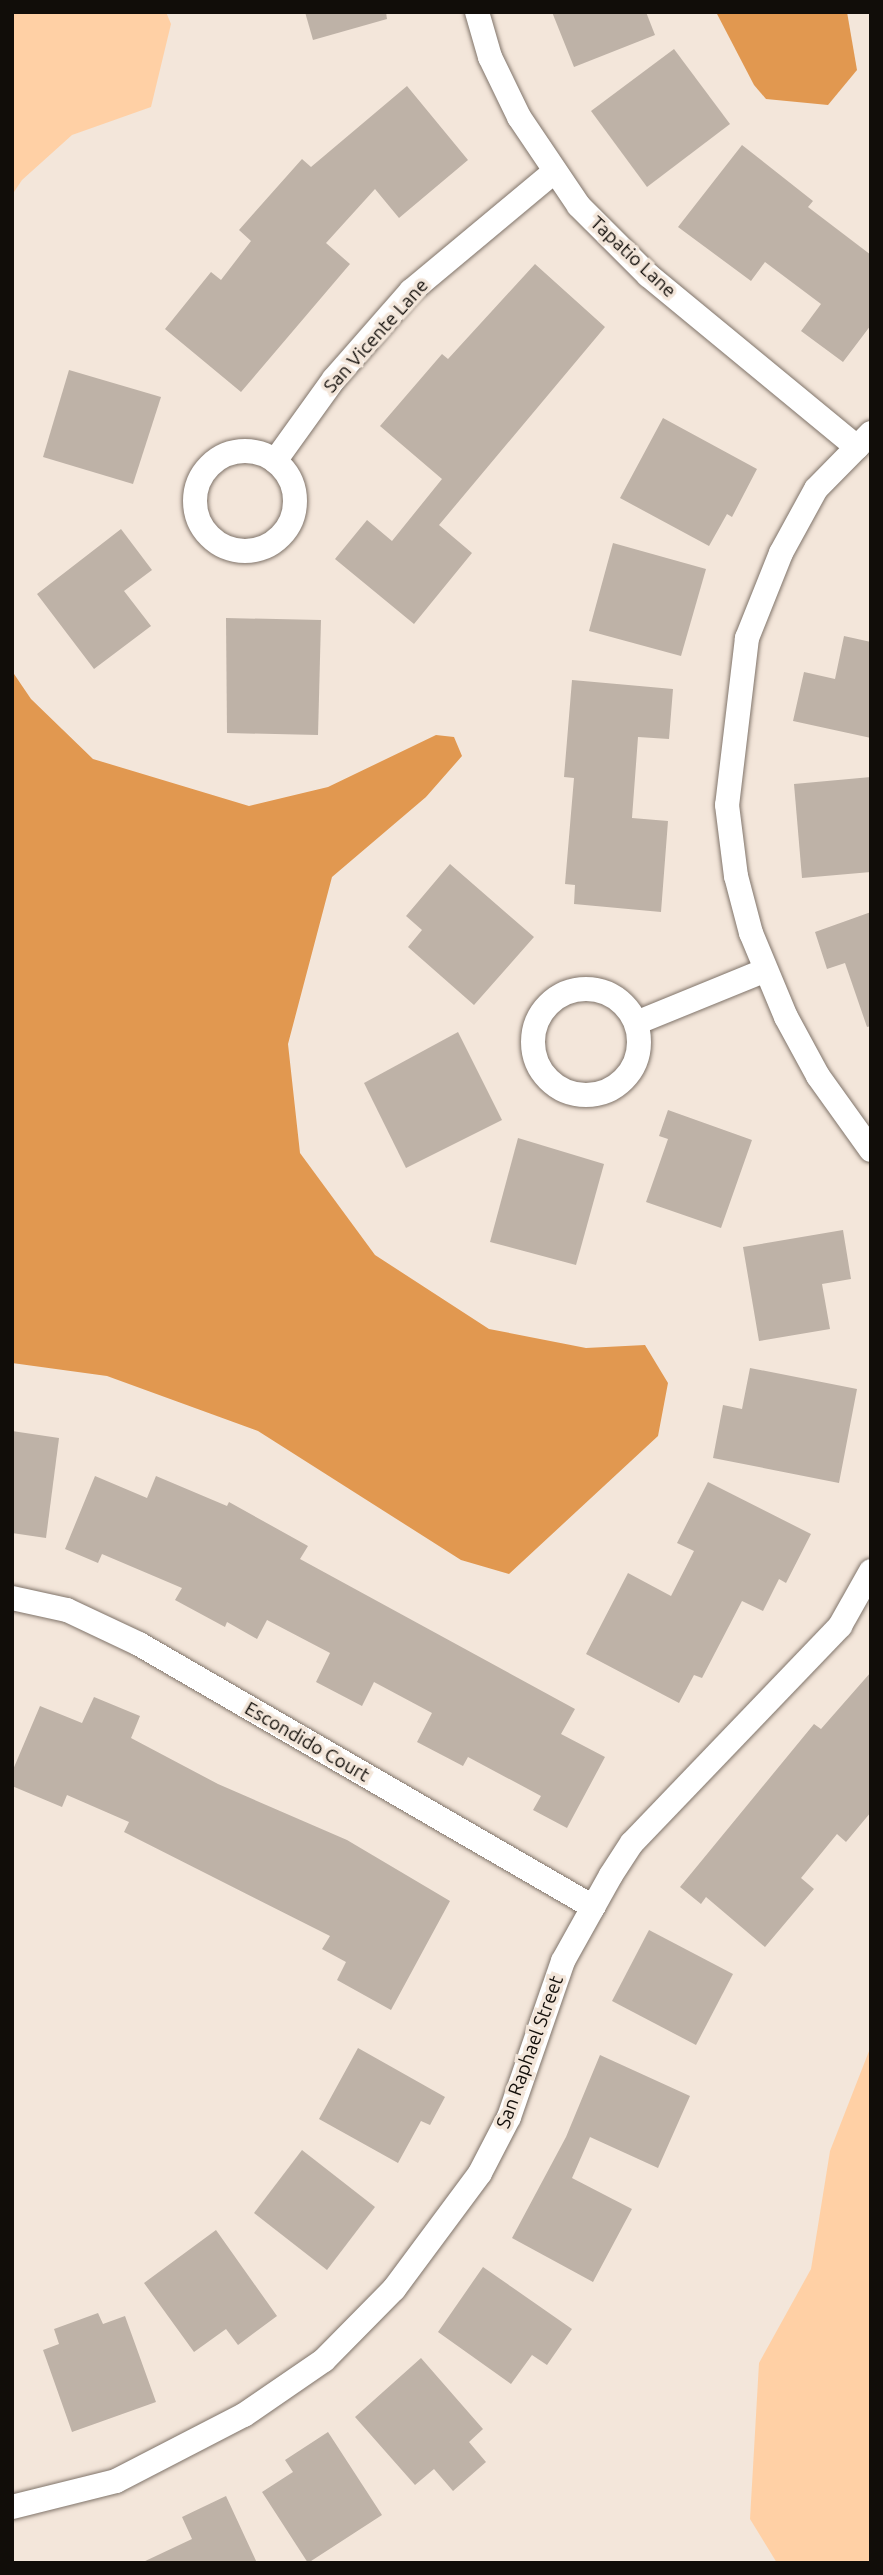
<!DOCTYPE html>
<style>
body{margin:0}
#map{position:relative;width:883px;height:2575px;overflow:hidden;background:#f3e6da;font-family:Ubuntu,sans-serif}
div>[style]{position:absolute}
.green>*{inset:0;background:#ffd0a5}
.water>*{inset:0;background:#e19850}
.building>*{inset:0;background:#beb2a7}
.roads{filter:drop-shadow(0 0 2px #80746a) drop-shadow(0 0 2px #80746a)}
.street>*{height:24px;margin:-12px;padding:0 12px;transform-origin:12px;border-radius:12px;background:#fff}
.street>.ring{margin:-12px;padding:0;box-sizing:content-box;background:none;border:24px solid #fff;border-radius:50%}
span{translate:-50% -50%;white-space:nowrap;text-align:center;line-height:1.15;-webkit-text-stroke:7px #f3e6da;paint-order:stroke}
.street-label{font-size:19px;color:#110d09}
.frame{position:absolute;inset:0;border:14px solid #110d09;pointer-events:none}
</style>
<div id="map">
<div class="green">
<i style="clip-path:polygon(12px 12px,166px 12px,171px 24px,151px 107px,72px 135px,22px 180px,12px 195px)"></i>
<i style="clip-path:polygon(871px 2046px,871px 2563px,777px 2563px,750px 2519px,759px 2363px,811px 2269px,830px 2151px)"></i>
</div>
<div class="water">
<i style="clip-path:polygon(716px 12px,847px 12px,857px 70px,828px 105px,766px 99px,754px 85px)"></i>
<i style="clip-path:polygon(12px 671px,31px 699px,93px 759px,249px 806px,328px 787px,436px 735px,454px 737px,462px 756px,426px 797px,332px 877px,288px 1044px,300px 1153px,375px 1255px,489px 1329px,586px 1348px,645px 1345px,668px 1383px,658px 1436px,509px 1574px,461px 1560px,258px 1431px,107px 1376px,12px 1363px)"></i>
</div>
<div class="building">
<i style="clip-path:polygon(305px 12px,386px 12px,387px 19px,313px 40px)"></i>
<i style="clip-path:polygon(552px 12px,646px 12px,655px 35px,574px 67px)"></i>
<i style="clip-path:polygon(674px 49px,730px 124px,647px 187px,591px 111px)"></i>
<i style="clip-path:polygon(407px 86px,468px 160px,399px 218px,375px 189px,326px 243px,350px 264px,241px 392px,165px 329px,211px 272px,221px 280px,251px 241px,239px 230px,302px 159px,311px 167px)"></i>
<i style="clip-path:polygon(742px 145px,813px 201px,808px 207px,871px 255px,871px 325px,843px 362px,801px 331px,821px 304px,765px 262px,751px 281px,678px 227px)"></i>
<i style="clip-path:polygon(535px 264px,605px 327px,439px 525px,472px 553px,414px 624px,335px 559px,367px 520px,392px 541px,442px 479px,380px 426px,442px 354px,448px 359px)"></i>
<i style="clip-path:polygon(69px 370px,161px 397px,133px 484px,43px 457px)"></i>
<i style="clip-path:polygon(663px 418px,757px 469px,732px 517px,727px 514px,709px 546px,620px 498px)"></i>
<i style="clip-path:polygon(121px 529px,152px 570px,124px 591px,151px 626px,94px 669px,37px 594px)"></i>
<i style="clip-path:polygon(613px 543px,706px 569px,681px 656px,589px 631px)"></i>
<i style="clip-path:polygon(226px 618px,321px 620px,318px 735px,227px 733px)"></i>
<i style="clip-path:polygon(844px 636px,871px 642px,871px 738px,793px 721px,804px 672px,835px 679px)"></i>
<i style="clip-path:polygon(572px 680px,673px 689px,669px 739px,638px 737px,632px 818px,668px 821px,661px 912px,574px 904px,575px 885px,565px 884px,574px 778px,564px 777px)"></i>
<i style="clip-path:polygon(871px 777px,871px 872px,802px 878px,794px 784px)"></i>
<i style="clip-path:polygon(450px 864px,534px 937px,474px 1005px,408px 947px,422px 930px,406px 916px)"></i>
<i style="clip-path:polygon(871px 912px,871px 1026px,867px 1027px,845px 963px,827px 969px,815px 932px)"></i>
<i style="clip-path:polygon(458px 1032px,502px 1120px,406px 1168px,364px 1083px)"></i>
<i style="clip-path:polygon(668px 1110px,752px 1140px,721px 1228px,646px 1202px,668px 1139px,659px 1136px)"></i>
<i style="clip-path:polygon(518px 1138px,604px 1164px,576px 1265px,490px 1242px)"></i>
<i style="clip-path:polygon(843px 1230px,851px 1279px,822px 1284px,830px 1329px,759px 1341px,743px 1247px)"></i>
<i style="clip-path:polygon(750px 1368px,857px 1389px,839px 1483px,713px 1458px,723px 1405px,742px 1409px)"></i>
<i style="clip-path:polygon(12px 1431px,59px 1438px,46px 1538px,12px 1533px)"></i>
<i style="clip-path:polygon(95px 1476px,147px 1498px,156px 1476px,227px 1506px,229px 1502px,308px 1546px,300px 1559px,575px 1709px,561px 1734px,605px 1757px,567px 1828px,533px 1810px,541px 1796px,468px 1757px,463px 1766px,417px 1742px,432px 1713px,374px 1682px,362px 1706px,316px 1682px,330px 1653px,267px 1620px,257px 1639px,227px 1622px,225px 1627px,175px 1600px,182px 1588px,102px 1554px,98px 1563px,65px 1549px)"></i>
<i style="clip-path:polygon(708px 1482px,811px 1534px,786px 1583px,779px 1579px,763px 1611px,742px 1601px,702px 1678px,694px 1675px,679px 1703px,586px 1654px,628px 1573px,671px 1596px,694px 1551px,677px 1543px)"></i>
<i style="clip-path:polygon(871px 1672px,871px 1812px,846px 1842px,837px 1834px,801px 1878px,814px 1889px,765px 1947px,706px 1897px,701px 1904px,680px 1887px,814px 1724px,821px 1729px)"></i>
<i style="clip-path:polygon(94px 1697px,140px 1716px,131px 1738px,218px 1784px,347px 1840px,450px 1901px,391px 2010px,337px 1980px,346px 1962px,322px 1949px,330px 1936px,124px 1832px,129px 1822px,67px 1795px,62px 1807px,12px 1786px,12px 1772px,40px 1706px,82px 1723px)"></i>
<i style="clip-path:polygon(649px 1930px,733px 1974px,696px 2045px,612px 2001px)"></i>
<i style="clip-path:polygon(358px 2048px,445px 2097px,430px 2125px,421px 2121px,398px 2163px,319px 2119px)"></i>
<i style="clip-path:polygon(600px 2055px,690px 2096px,658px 2168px,590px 2137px,572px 2178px,632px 2209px,593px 2282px,512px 2238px,566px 2137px)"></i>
<i style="clip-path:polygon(302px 2150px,375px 2207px,327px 2270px,254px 2213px)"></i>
<i style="clip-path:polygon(216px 2230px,277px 2316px,238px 2345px,226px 2329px,194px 2352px,144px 2283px)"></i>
<i style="clip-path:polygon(483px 2267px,572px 2329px,547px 2365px,532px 2355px,511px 2384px,438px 2332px)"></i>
<i style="clip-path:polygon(98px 2313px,103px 2324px,125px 2316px,156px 2402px,72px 2432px,43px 2350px,59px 2344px,54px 2329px)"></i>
<i style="clip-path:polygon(421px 2358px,483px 2429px,469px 2442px,486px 2462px,453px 2491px,434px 2469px,415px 2485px,355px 2417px)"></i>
<i style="clip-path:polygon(328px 2432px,382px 2515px,308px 2563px,262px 2492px,293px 2472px,285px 2460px)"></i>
<i style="clip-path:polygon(226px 2496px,257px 2563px,141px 2563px,192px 2539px,182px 2517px)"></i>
</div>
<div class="roads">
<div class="street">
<i style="left:477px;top:12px;width:47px;rotate:73.9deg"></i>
<i style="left:490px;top:57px;width:67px;rotate:64.2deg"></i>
<i style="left:519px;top:117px;width:107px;rotate:56deg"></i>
<i style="left:579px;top:206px;width:98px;rotate:45deg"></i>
<i style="left:648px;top:275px;width:271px;rotate:39.5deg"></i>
<i style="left:871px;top:433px;width:78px;rotate:134.5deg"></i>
<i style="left:816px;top:489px;width:73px;rotate:118.7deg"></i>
<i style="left:781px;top:553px;width:92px;rotate:111.8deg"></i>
<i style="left:747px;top:638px;width:168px;rotate:96.8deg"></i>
<i style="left:727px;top:805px;width:72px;rotate:82.8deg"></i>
<i style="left:736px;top:876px;width:59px;rotate:75.3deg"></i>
<i style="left:751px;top:933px;width:91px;rotate:67.4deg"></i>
<i style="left:786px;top:1017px;width:67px;rotate:61.5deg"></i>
<i style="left:818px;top:1076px;width:91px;rotate:54.4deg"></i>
<i class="ring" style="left:195px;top:451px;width:76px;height:76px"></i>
<i style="left:275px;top:461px;width:101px;rotate:-54.3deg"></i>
<i style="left:334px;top:379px;width:117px;rotate:-48.8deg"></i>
<i style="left:411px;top:291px;width:187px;rotate:-39.8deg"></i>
<i class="ring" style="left:533px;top:989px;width:82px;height:82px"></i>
<i style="left:636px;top:1023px;width:140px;rotate:-22.2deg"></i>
<i style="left:12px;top:1598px;width:56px;rotate:12.3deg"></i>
<i style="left:67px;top:1610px;width:80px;rotate:25.3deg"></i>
<i style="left:139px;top:1644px;width:525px;rotate:30.08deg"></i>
<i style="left:12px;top:2507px;width:107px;rotate:-14deg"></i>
<i style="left:116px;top:2481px;width:144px;rotate:-27.3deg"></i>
<i style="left:244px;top:2415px;width:97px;rotate:-34.5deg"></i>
<i style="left:324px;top:2360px;width:100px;rotate:-45.4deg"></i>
<i style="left:394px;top:2289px;width:144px;rotate:-53.4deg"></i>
<i style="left:480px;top:2173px;width:63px;rotate:-62.6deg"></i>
<i style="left:509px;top:2117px;width:165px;rotate:-70.9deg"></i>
<i style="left:563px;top:1961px;width:98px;rotate:-60.8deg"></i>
<i style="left:611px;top:1875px;width:38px;rotate:-57deg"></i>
<i style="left:632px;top:1843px;width:301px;rotate:-46.2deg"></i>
<i style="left:840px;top:1626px;width:63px;rotate:-60.6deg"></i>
</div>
</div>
<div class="street-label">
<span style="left:633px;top:257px;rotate:43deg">Tapatio Lane</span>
<span style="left:376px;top:336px;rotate:-48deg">San Vicente Lane</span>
<span style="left:307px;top:1742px;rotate:30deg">Escondido Court</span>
<span style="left:530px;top:2052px;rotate:-70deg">San Raphael Street</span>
</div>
<div class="frame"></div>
</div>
